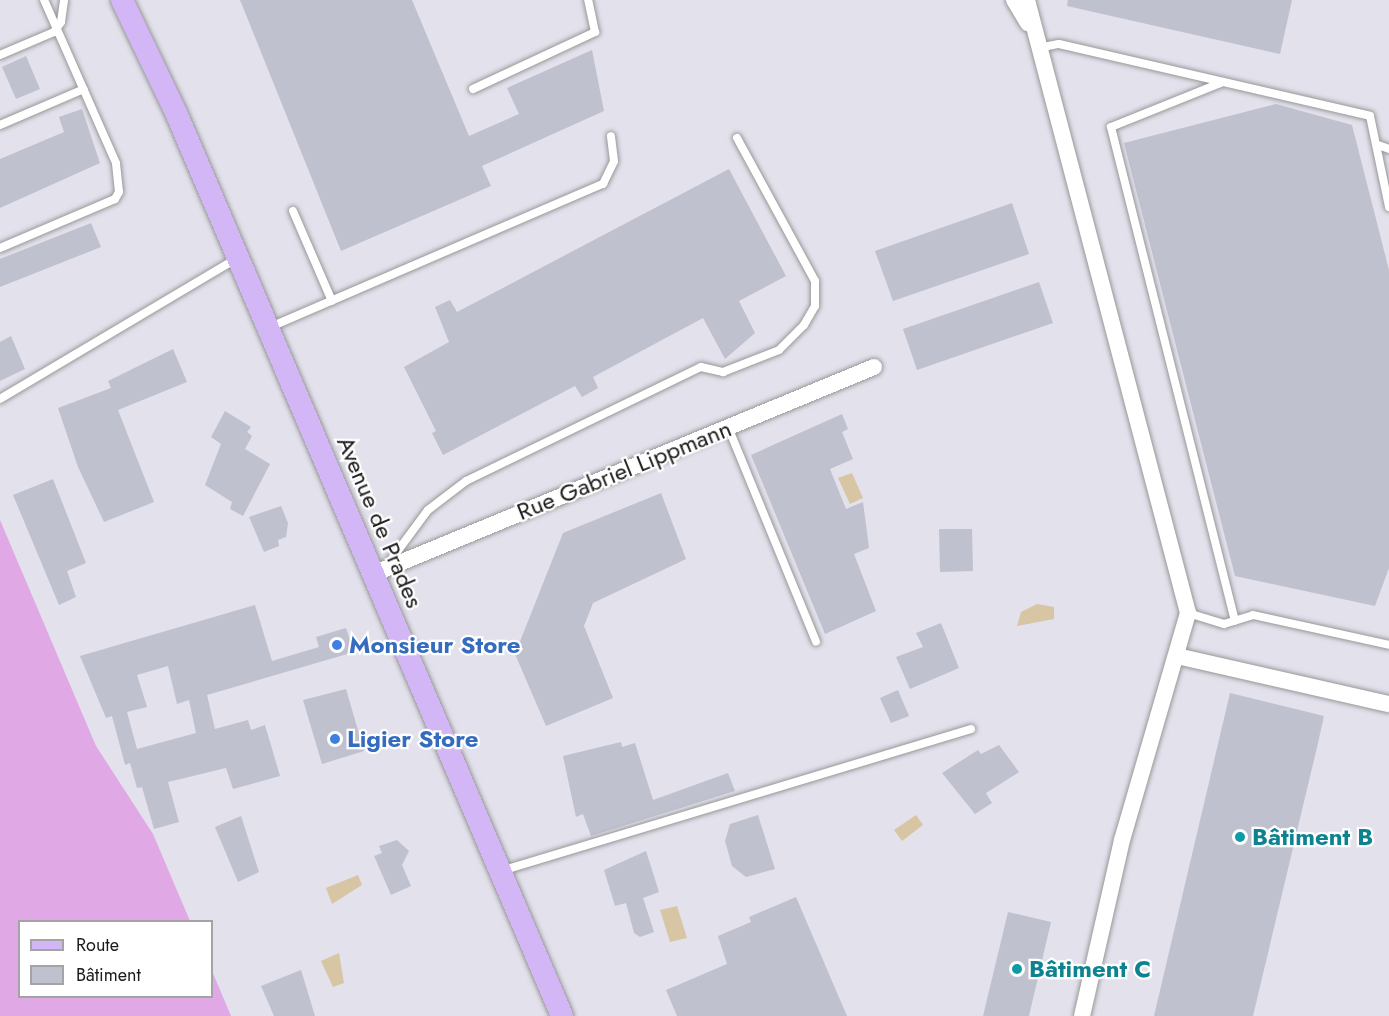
<!DOCTYPE html>
<meta charset="utf-8">
<style>
body{margin:0}
#map{position:relative;width:1389px;height:1016px;overflow:hidden;background:#e2e1ec;font-family:Jost,sans-serif}
div>[style]{position:absolute}
.grass>*{inset:0;background:#e0a8e5}
.water>*{inset:0;background:#d8c5a3}
.building>*{inset:0;background:#bfc1ce}
.roads{filter:drop-shadow(0 0 2px #989898) drop-shadow(0 0 2px #989898)}
.service>*{height:8px;margin:-4px;padding:0 4px;transform-origin:4px;border-radius:4px;background:#fff}
.minor>*{height:16px;margin:-8px;padding:0 8px;transform-origin:8px;border-radius:8px;background:#fff}
.secondary>*{height:22px;margin:-11px;padding:0 11px;transform-origin:11px;border-radius:11px;background:#d3b6f6}
.dots>*{width:16px;height:16px;translate:-50% -50%;box-sizing:border-box;border:3px solid #fff;border-radius:50%}
span{translate:-50% -50%;white-space:nowrap;text-align:center;line-height:1.15;-webkit-text-stroke:4.5px #fff;paint-order:stroke}
.street-label{font-size:24px;color:#1b1b1b}
.shop-label{font-size:24px;color:#366cbe;font-weight:700}
.left{translate:0 -50%;text-align:left}
.culture-label{font-size:24px;color:#0d838f;font-weight:700}
.legend{position:absolute;left:18px;top:920px;width:195px;height:78px;box-sizing:border-box;background:#fff;border:2px solid #a4a4a4;margin:0;padding:8px 10px;list-style:none;font-size:18px;color:#1b1b1b}
.legend li{display:flex;align-items:center;gap:12px;height:30px}
.legend b{width:30px;border:2px solid #a4a4a4}
</style>
<div id="map">
<div class="grass">
<i style="clip-path:polygon(0 520px,96px 746px,153px 834px,190px 921px,20px 922px,20px 996px,212px 996px,212px 971px,231px 1016px,0 1016px)"></i>
</div>
<div class="water">
<i style="clip-path:polygon(852px 473px,863px 498px,850px 504px,838px 478px)"></i>
<i style="clip-path:polygon(1037px 604px,1054px 607px,1054px 619px,1017px 626px,1021px 612px)"></i>
<i style="clip-path:polygon(916px 815px,923px 825px,902px 841px,894px 830px)"></i>
<i style="clip-path:polygon(358px 875px,362px 885px,332px 904px,326px 888px)"></i>
<i style="clip-path:polygon(677px 906px,687px 938px,670px 942px,660px 910px)"></i>
<i style="clip-path:polygon(339px 953px,344px 983px,333px 987px,321px 961px)"></i>
</div>
<div class="building">
<i style="clip-path:polygon(240px 0,412px 0,469px 136px,519px 114px,507px 88px,592px 50px,604px 111px,482px 166px,491px 186px,341px 251px)"></i>
<i style="clip-path:polygon(1068px 0,1292px 0,1280px 54px,1067px 6px)"></i>
<i style="clip-path:polygon(26px 56px,40px 89px,16px 99px,2px 67px)"></i>
<i style="clip-path:polygon(1276px 104px,1352px 125px,1389px 270px,1389px 568px,1375px 606px,1235px 576px,1124px 143px)"></i>
<i style="clip-path:polygon(82px 109px,100px 163px,0 208px,0 159px,64px 132px,59px 117px)"></i>
<i style="clip-path:polygon(729px 169px,786px 276px,739px 301px,755px 333px,725px 359px,703px 318px,593px 377px,598px 388px,582px 397px,575px 386px,443px 455px,432px 433px,436px 431px,404px 367px,449px 342px,435px 307px,450px 300px,457px 312px)"></i>
<i style="clip-path:polygon(1012px 203px,1029px 254px,893px 301px,875px 251px)"></i>
<i style="clip-path:polygon(91px 223px,101px 247px,0 287px,0 259px)"></i>
<i style="clip-path:polygon(1039px 282px,1053px 323px,917px 370px,903px 329px)"></i>
<i style="clip-path:polygon(11px 336px,25px 369px,0 381px,0 342px)"></i>
<i style="clip-path:polygon(173px 349px,187px 382px,118px 410px,154px 502px,104px 522px,78px 467px,58px 408px,111px 388px,108px 381px)"></i>
<i style="clip-path:polygon(225px 411px,251px 427px,247px 432px,252px 436px,245px 449px,270px 464px,243px 516px,230px 509px,232px 502px,205px 485px,221px 444px,211px 437px)"></i>
<i style="clip-path:polygon(842px 414px,848px 429px,842px 432px,853px 459px,830px 469px,846px 509px,863px 502px,869px 548px,854px 554px,876px 611px,825px 634px,751px 455px)"></i>
<i style="clip-path:polygon(53px 479px,86px 563px,67px 571px,76px 597px,59px 605px,13px 495px)"></i>
<i style="clip-path:polygon(661px 493px,686px 559px,593px 603px,584px 626px,613px 698px,546px 726px,515px 654px,563px 533px)"></i>
<i style="clip-path:polygon(281px 506px,288px 523px,286px 537px,278px 540px,279px 546px,264px 552px,249px 517px)"></i>
<i style="clip-path:polygon(939px 529px,972px 529px,973px 571px,940px 572px)"></i>
<i style="clip-path:polygon(evenodd,255px 605px,272px 661px,319px 647px,316px 637px,346px 628px,354px 652px,207px 695px,215px 729px,248px 720px,251px 730px,265px 725px,280px 776px,233px 789px,226px 768px,168px 782px,179px 822px,154px 829px,142px 787px,137px 788px,130px 763px,125px 765px,112px 716px,106px 718px,80px 656px,255px 605px,168px 666px,177px 704px,189px 700px,196px 733px,137px 749px,127px 712px,147px 707px,137px 675px,168px 666px)"></i>
<i style="clip-path:polygon(941px 623px,959px 668px,910px 689px,896px 657px,923px 647px,916px 633px)"></i>
<i style="clip-path:polygon(346px 689px,364px 751px,322px 764px,303px 700px)"></i>
<i style="clip-path:polygon(898px 690px,909px 716px,891px 723px,880px 698px)"></i>
<i style="clip-path:polygon(1230px 693px,1324px 716px,1318px 743px,1253px 1016px,1154px 1016px)"></i>
<i style="clip-path:polygon(621px 742px,622px 747px,635px 743px,653px 800px,728px 773px,735px 791px,591px 836px,583px 814px,576px 817px,563px 756px)"></i>
<i style="clip-path:polygon(999px 745px,1019px 772px,986px 793px,992px 803px,975px 814px,942px 773px,978px 750px,981px 754px)"></i>
<i style="clip-path:polygon(758px 815px,775px 869px,746px 877px,732px 866px,725px 841px,730px 824px)"></i>
<i style="clip-path:polygon(241px 816px,259px 872px,238px 882px,215px 827px)"></i>
<i style="clip-path:polygon(397px 840px,409px 851px,402px 865px,411px 886px,391px 895px,374px 856px,382px 853px,379px 846px)"></i>
<i style="clip-path:polygon(646px 851px,659px 892px,643px 898px,654px 932px,640px 937px,634px 933px,626px 903px,615px 906px,604px 870px)"></i>
<i style="clip-path:polygon(796px 897px,847px 1016px,677px 1016px,666px 990px,727px 964px,718px 936px,751px 922px,749px 917px)"></i>
<i style="clip-path:polygon(1008px 912px,1051px 922px,1029px 1016px,983px 1016px)"></i>
<i style="clip-path:polygon(301px 970px,315px 1016px,274px 1016px,261px 986px)"></i>
</div>
<div class="roads">
<div class="service">
<i style="left:1043px;top:47px;width:16px;rotate:-11deg"></i>
<i style="left:1059px;top:44px;width:319px;rotate:13deg"></i>
<i style="left:1370px;top:116px;width:93px;rotate:78.2deg"></i>
<i style="left:0;top:55px;width:59px;rotate:-23.1deg"></i>
<i style="left:54px;top:32px;width:12px;rotate:-55deg"></i>
<i style="left:61px;top:22px;width:22px;rotate:-82deg"></i>
<i style="left:1223px;top:82px;width:121px;rotate:158.1deg"></i>
<i style="left:1111px;top:127px;width:509px;rotate:75.91deg"></i>
<i style="left:473px;top:89px;width:135px;rotate:-25deg"></i>
<i style="left:595px;top:32px;width:33px;rotate:-102deg"></i>
<i style="left:0;top:125px;width:91px;rotate:-23.2deg"></i>
<i style="left:1378px;top:145px;width:12px;rotate:20deg"></i>
<i style="left:293px;top:211px;width:98px;rotate:66.6deg"></i>
<i style="left:0;top:248px;width:125px;rotate:-23.1deg"></i>
<i style="left:115px;top:199px;width:8px;rotate:-60deg"></i>
<i style="left:119px;top:192px;width:29px;rotate:-96deg"></i>
<i style="left:116px;top:163px;width:178px;rotate:-113.8deg"></i>
<i style="left:268px;top:328px;width:365px;rotate:-23.3deg"></i>
<i style="left:603px;top:184px;width:25px;rotate:-64deg"></i>
<i style="left:614px;top:161px;width:25px;rotate:-97deg"></i>
<i style="left:0;top:399px;width:276px;rotate:-30.7deg"></i>
<i style="left:728px;top:427px;width:232px;rotate:67.7deg"></i>
<i style="left:388px;top:564px;width:67px;rotate:-53.5deg"></i>
<i style="left:428px;top:510px;width:48px;rotate:-37.3deg"></i>
<i style="left:466px;top:481px;width:261px;rotate:-25.9deg"></i>
<i style="left:701px;top:367px;width:23px;rotate:13deg"></i>
<i style="left:723px;top:372px;width:60px;rotate:-21.4deg"></i>
<i style="left:779px;top:350px;width:35px;rotate:-45deg"></i>
<i style="left:804px;top:325px;width:22px;rotate:-60deg"></i>
<i style="left:815px;top:306px;width:25px;rotate:-90deg"></i>
<i style="left:815px;top:281px;width:163px;rotate:-118.6deg"></i>
<i style="left:1188px;top:613px;width:38px;rotate:17deg"></i>
<i style="left:1224px;top:624px;width:30px;rotate:-17deg"></i>
<i style="left:1253px;top:615px;width:139px;rotate:12.4deg"></i>
<i style="left:501px;top:871px;width:491px;rotate:-16.8deg"></i>
</div>
<div class="minor">
<i style="left:1014px;top:0;width:27px;rotate:59deg"></i>
<i style="left:1027px;top:0;width:634px;rotate:75.28deg"></i>
<i style="left:1188px;top:613px;width:236px;rotate:106.2deg"></i>
<i style="left:1122px;top:840px;width:180px;rotate:102.8deg"></i>
<i style="left:373px;top:574px;width:542px;rotate:-22.45deg"></i>
<i style="left:1177px;top:656px;width:217px;rotate:12.8deg"></i>
</div>
<div class="secondary">
<i style="left:122px;top:0;width:127px;rotate:64.4deg"></i>
<i style="left:177px;top:115px;width:980px;rotate:66.86deg"></i>
</div>
</div>
<div class="dots">
<i style="left:337px;top:645px;background:#3f7fe0"></i>
<i style="left:335px;top:739px;background:#3f7fe0"></i>
<i style="left:1240px;top:837px;background:#0f9aa8"></i>
<i style="left:1017px;top:969px;background:#0f9aa8"></i>
</div>
<div class="street-label">
<span style="left:624px;top:470px;rotate:-22deg">Rue Gabriel Lippmann</span>
<span style="left:380px;top:522px;rotate:67deg">Avenue de Prades</span>
</div>
<div class="shop-label">
<span class="left" style="left:349px;top:645px">Monsieur Store</span>
<span class="left" style="left:347px;top:739px">Ligier Store</span>
</div>
<div class="culture-label">
<span class="left" style="left:1252px;top:837px">Bâtiment B</span>
<span class="left" style="left:1029px;top:969px">Bâtiment C</span>
</div>
<ul class="legend">
<li><b style="height:8px;background:#d3b6f6"></b>Route</li>
<li><b style="height:16px;background:#bfc1ce"></b>Bâtiment</li>
</ul>
</div>
